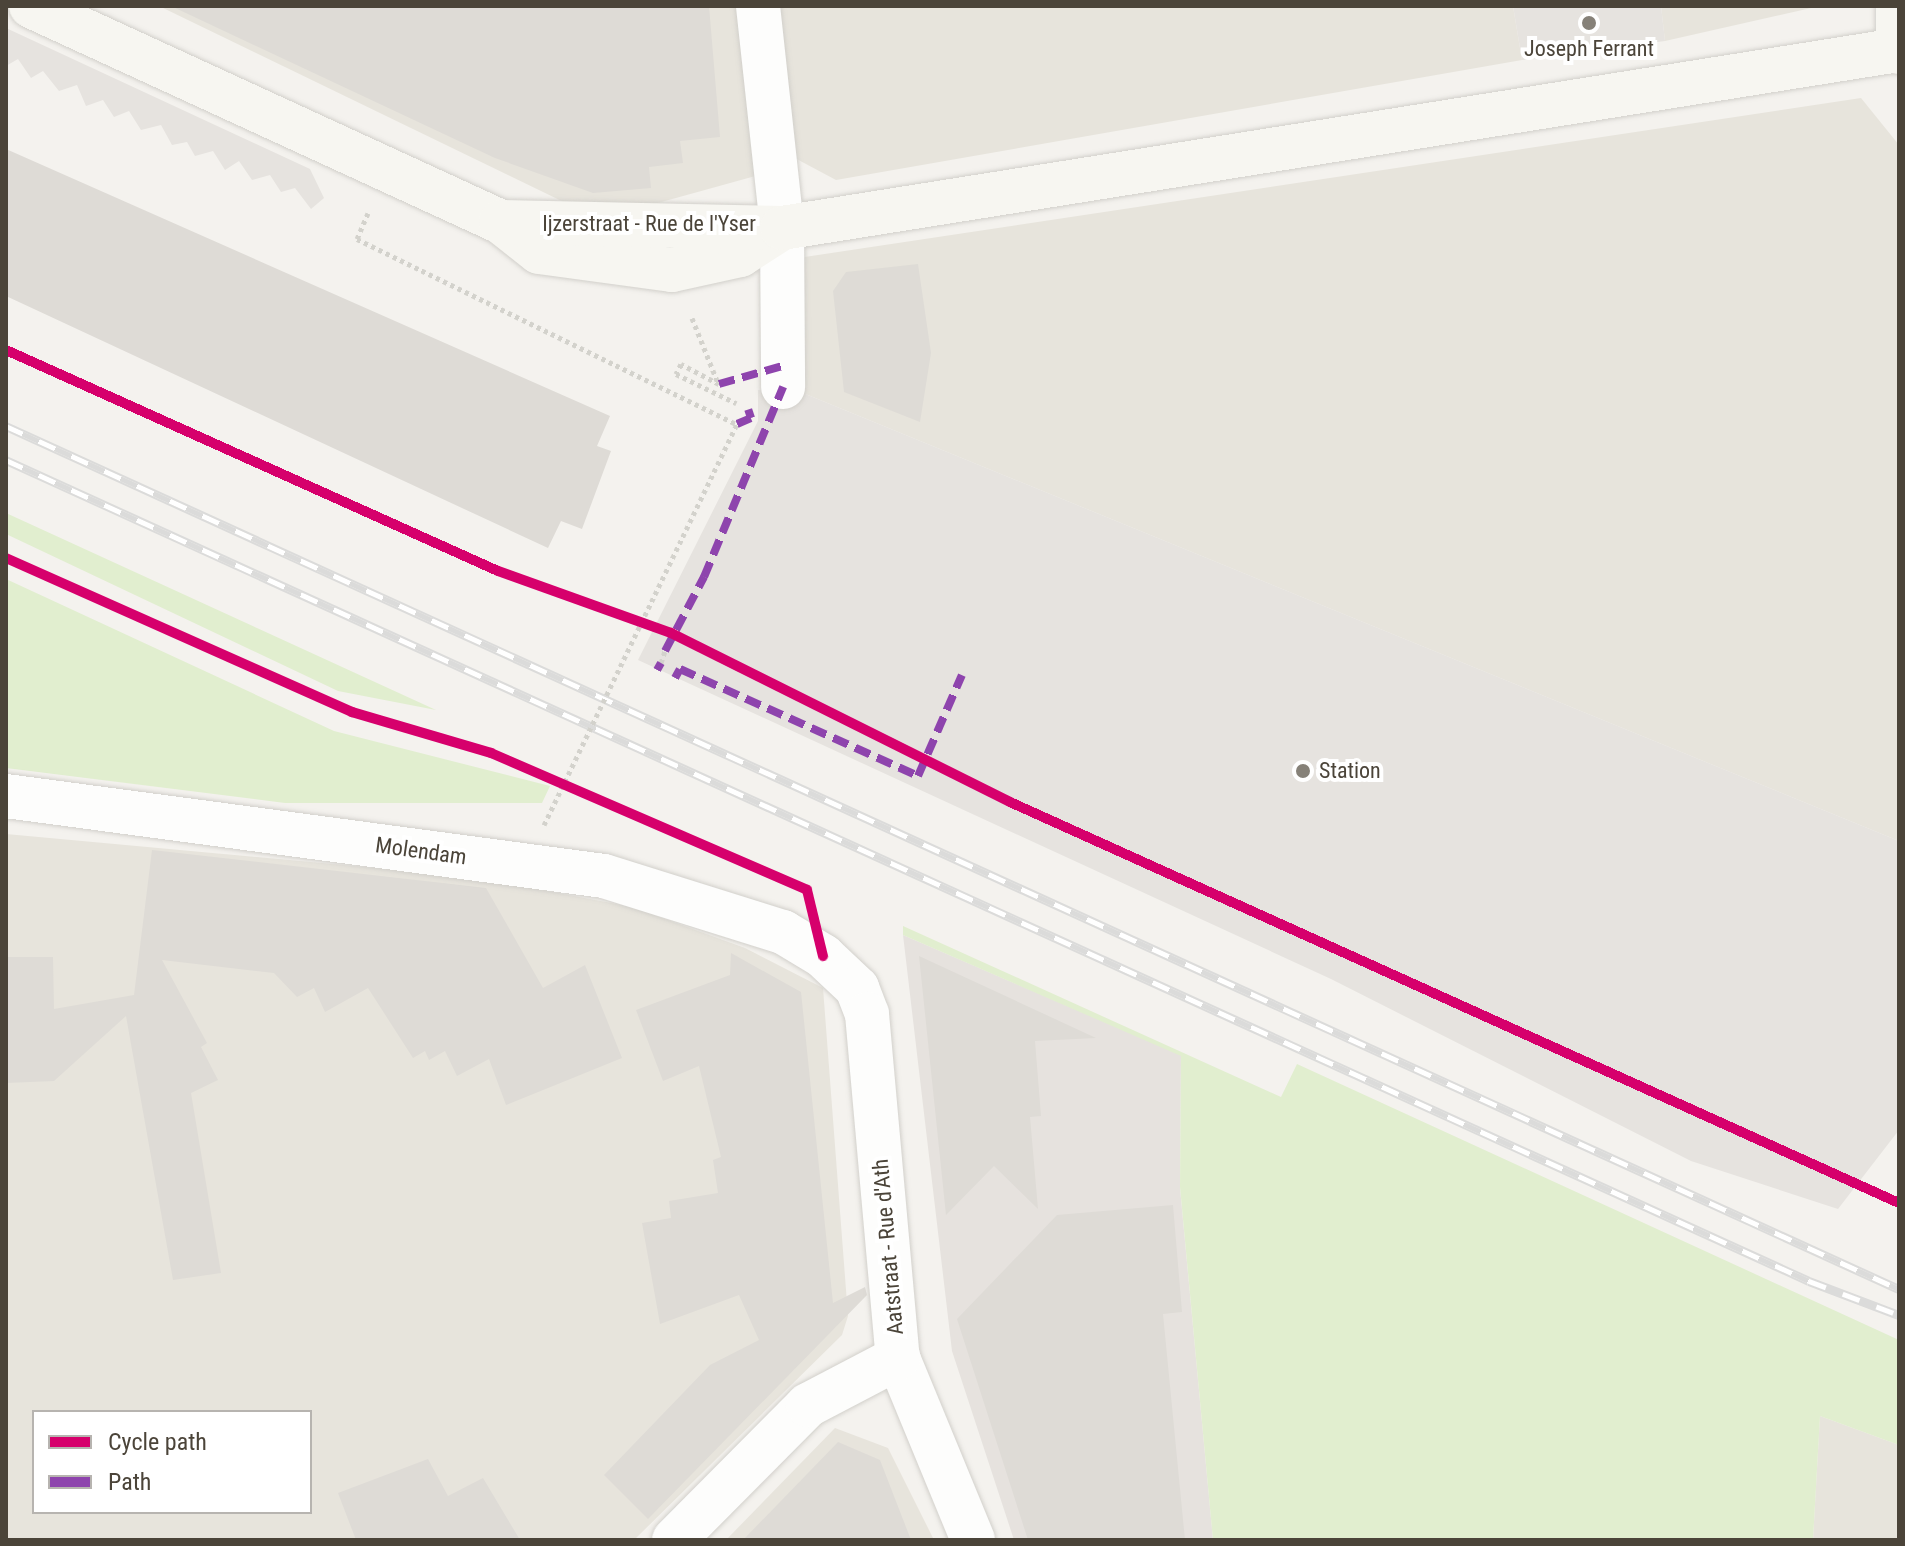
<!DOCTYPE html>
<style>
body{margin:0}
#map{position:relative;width:1905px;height:1546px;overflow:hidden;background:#f4f2ee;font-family:"Roboto Condensed",sans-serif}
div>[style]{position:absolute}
.residential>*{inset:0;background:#e7e4dc}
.industrial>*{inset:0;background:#e6e2de}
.green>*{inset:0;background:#e1eecf}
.parking>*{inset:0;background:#e6e3df}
.building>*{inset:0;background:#dedbd6}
.path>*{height:5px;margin-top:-2.5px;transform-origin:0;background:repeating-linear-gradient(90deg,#d3d2cc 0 4px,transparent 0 8px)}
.roads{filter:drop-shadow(0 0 2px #d2d0cb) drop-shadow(0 0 2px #d2d0cb)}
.street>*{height:44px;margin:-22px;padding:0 22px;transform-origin:22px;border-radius:22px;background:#fdfdfc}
.secondary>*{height:44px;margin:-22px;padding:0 22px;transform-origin:22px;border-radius:22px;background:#f7f6f1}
.rail>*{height:9px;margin-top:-4.5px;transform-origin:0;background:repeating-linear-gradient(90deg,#fff 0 18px,#dbdbda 0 36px);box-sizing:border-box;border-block:2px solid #dbdbda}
.path-bridge>*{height:5px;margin-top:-2.5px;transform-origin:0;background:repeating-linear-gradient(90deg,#d3d2cc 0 4px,transparent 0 8px)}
.quiet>*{height:8px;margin-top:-4px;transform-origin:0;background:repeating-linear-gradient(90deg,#8e44ad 0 16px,transparent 0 24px)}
.cycleway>*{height:10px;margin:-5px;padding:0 5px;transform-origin:5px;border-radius:5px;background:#d6006c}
.dots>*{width:22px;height:22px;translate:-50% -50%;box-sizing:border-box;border:4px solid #fff;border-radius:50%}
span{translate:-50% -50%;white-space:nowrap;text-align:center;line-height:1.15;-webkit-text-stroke:8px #fff;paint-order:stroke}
.poi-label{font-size:22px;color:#4b4439}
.left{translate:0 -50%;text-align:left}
.street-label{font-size:22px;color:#4b4439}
.frame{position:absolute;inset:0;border:8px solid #4b4439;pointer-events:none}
.legend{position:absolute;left:32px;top:1410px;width:280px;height:104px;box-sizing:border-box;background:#fff;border:2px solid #b7b4b0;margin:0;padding:10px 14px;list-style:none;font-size:24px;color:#4b4439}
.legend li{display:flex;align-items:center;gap:16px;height:40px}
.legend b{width:40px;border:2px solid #b7b4b0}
</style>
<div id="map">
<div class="residential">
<i style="clip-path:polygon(159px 6px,737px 6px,759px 175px,629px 211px,574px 207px)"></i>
<i style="clip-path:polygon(772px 6px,1513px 6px,1522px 60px,836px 180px,791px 156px)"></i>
<i style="clip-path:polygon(1661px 6px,1820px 6px,1665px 41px)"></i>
<i style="clip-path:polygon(1861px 98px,1899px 145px,1899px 841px,803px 393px,798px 258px)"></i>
<i style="clip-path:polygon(evenodd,6px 834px,473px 877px,632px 907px,745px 948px,823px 988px,848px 1316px,842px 1335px,634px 1540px,6px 1540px,6px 834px,34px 1412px,310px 1412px,310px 1512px,34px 1512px,34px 1412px)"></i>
<i style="clip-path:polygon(1820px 1416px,1899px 1445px,1899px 1540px,1813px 1540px)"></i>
<i style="clip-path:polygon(835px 1428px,888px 1448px,934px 1540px,726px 1540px)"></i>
</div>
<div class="industrial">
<i style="clip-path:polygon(903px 935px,1181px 1055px,1180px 1188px,1213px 1540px,1014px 1540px,952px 1351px)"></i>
</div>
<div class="green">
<i style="clip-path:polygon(6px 513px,257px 628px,436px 710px,338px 691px,6px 534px)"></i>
<i style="clip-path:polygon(6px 579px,334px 731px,550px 786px,542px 803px,285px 803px,6px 768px)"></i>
<i style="clip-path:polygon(903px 926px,1281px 1097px,1297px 1064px,1899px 1340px,1899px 1445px,1820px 1416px,1813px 1540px,1213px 1540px,1180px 1187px,1181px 1056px,903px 935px)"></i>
</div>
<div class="parking">
<i style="clip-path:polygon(1513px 6px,1661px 6px,1665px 41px,1522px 60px)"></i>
<i style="clip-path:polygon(6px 28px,310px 169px,324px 198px,311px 209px,295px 188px,281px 192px,270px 175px,252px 180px,239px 161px,225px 170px,213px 151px,195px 156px,187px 142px,172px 145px,161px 125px,141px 130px,129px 111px,114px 117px,103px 100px,86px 106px,77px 85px,59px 91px,43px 71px,31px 78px,18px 59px,6px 66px)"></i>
<i style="clip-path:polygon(758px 390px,803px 393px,1899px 841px,1899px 1130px,1838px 1209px,1691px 1161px,1331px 979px,638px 660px,758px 421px)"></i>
</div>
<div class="building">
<i style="clip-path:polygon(171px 6px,709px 6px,720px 137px,680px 141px,683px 163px,649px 167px,651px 188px,593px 193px,495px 158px)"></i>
<i style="clip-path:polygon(6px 149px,610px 416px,597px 446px,611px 451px,582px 529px,561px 521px,548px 548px,6px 296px)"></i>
<i style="clip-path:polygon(918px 264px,931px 353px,920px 422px,844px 392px,833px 291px,846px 272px)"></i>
<i style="clip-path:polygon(152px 850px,486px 888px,543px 988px,585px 965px,622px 1058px,506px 1105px,489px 1059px,457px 1076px,445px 1051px,429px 1060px,425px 1051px,413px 1058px,368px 988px,325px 1012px,314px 988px,297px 997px,274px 973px,162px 960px,207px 1043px,201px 1047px,218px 1080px,191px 1093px,221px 1273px,173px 1280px,126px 1016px,54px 1081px,6px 1083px,6px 957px,53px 957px,54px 1009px,134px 995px)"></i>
<i style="clip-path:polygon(731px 953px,801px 992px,833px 1303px,865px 1287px,867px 1295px,648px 1519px,604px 1475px,710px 1365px,759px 1340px,739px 1295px,660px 1324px,642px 1223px,671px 1218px,669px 1201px,718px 1193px,713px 1160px,721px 1157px,699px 1066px,663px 1081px,636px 1010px,730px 975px)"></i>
<i style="clip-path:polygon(919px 956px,1096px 1038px,1035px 1041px,1041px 1116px,1030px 1117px,1038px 1209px,994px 1166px,946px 1215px)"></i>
<i style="clip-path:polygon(1173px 1205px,1182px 1312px,1163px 1314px,1185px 1540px,1028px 1540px,957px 1319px,1057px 1215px)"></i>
<i style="clip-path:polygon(838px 1442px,880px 1460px,911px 1540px,743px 1540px)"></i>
<i style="clip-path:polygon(428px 1459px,448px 1496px,483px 1478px,520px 1540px,356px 1540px,338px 1493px)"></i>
</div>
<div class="path">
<i style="left:368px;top:213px;width:28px;rotate:113deg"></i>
<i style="left:357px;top:239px;width:423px;rotate:26deg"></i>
<i style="left:692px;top:318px;width:70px;rotate:68.2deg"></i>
<i style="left:719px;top:384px;width:43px;rotate:-152.2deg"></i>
<i style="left:681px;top:364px;width:11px;rotate:117deg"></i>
<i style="left:676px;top:374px;width:67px;rotate:25.8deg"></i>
<i style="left:661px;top:663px;width:13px;rotate:-72deg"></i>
</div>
<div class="roads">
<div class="street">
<i style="left:758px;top:6px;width:223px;rotate:83.8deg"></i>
<i style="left:782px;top:228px;width:159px;rotate:89.6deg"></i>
<i style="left:6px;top:796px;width:603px;rotate:7.62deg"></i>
<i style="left:604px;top:876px;width:188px;rotate:17.4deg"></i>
<i style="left:783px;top:932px;width:47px;rotate:31deg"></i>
<i style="left:823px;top:956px;width:47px;rotate:43.3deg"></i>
<i style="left:857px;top:988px;width:28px;rotate:69deg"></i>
<i style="left:867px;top:1014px;width:345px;rotate:84.9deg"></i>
<i style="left:898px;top:1358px;width:197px;rotate:67.6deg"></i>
<i style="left:674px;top:1540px;width:190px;rotate:-45.2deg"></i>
<i style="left:808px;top:1405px;width:102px;rotate:-27.6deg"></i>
</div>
<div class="secondary">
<i style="left:31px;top:6px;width:517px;rotate:24.68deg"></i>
<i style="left:501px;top:222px;width:48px;rotate:38.3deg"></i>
<i style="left:539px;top:252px;width:134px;rotate:7.7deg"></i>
<i style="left:672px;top:270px;width:70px;rotate:-12.4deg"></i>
<i style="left:740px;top:255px;width:50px;rotate:-32.7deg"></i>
<i style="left:1898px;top:6px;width:46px;rotate:88.8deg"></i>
<i style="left:501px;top:222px;width:281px;rotate:1.2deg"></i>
<i style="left:782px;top:228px;width:1130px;rotate:-9.06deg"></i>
</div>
</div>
<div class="rail">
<i style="left:6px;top:426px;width:2080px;rotate:24.51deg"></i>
<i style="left:6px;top:460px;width:1981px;rotate:24.48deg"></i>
<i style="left:1809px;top:1281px;width:96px;rotate:20.7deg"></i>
</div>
<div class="path-bridge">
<i style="left:544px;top:825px;width:445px;rotate:-64.3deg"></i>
</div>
<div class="quiet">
<i style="left:719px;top:384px;width:70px;rotate:-15.8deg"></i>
<i style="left:737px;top:424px;width:15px;rotate:-23deg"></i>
<i style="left:751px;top:418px;width:9px;rotate:-108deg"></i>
<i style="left:665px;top:651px;width:84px;rotate:-62.2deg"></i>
<i style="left:704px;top:577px;width:206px;rotate:-67.4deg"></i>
<i style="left:657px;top:670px;width:8px;rotate:-60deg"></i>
<i style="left:675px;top:678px;width:10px;rotate:-61deg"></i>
<i style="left:680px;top:669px;width:261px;rotate:24.2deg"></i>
<i style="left:918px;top:776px;width:110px;rotate:-66.5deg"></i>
</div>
<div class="cycleway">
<i style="left:6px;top:350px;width:539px;rotate:24.19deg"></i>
<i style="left:498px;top:571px;width:184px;rotate:19.7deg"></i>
<i style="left:671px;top:633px;width:379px;rotate:26.5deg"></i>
<i style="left:1010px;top:802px;width:975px;rotate:24.28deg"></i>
<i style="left:6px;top:558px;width:379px;rotate:24deg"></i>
<i style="left:352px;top:712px;width:145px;rotate:16.4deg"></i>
<i style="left:491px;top:753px;width:344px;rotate:23.4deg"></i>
<i style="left:807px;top:890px;width:68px;rotate:76.4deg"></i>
</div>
<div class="dots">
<i style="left:1589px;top:23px;background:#868178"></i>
<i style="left:1303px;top:771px;background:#868178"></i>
</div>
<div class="poi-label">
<span style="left:1589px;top:49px">Joseph Ferrant</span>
<span class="left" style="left:1319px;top:771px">Station</span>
</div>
<div class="street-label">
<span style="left:649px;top:224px">Ijzerstraat - Rue de l'Yser</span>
<span style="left:421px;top:851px;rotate:8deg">Molendam</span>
<span style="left:888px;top:1247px;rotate:-95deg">Aatstraat - Rue d'Ath</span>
</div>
<div class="frame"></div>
<ul class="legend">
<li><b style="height:10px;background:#d6006c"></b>Cycle path</li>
<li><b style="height:10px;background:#8e44ad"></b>Path</li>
</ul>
</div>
